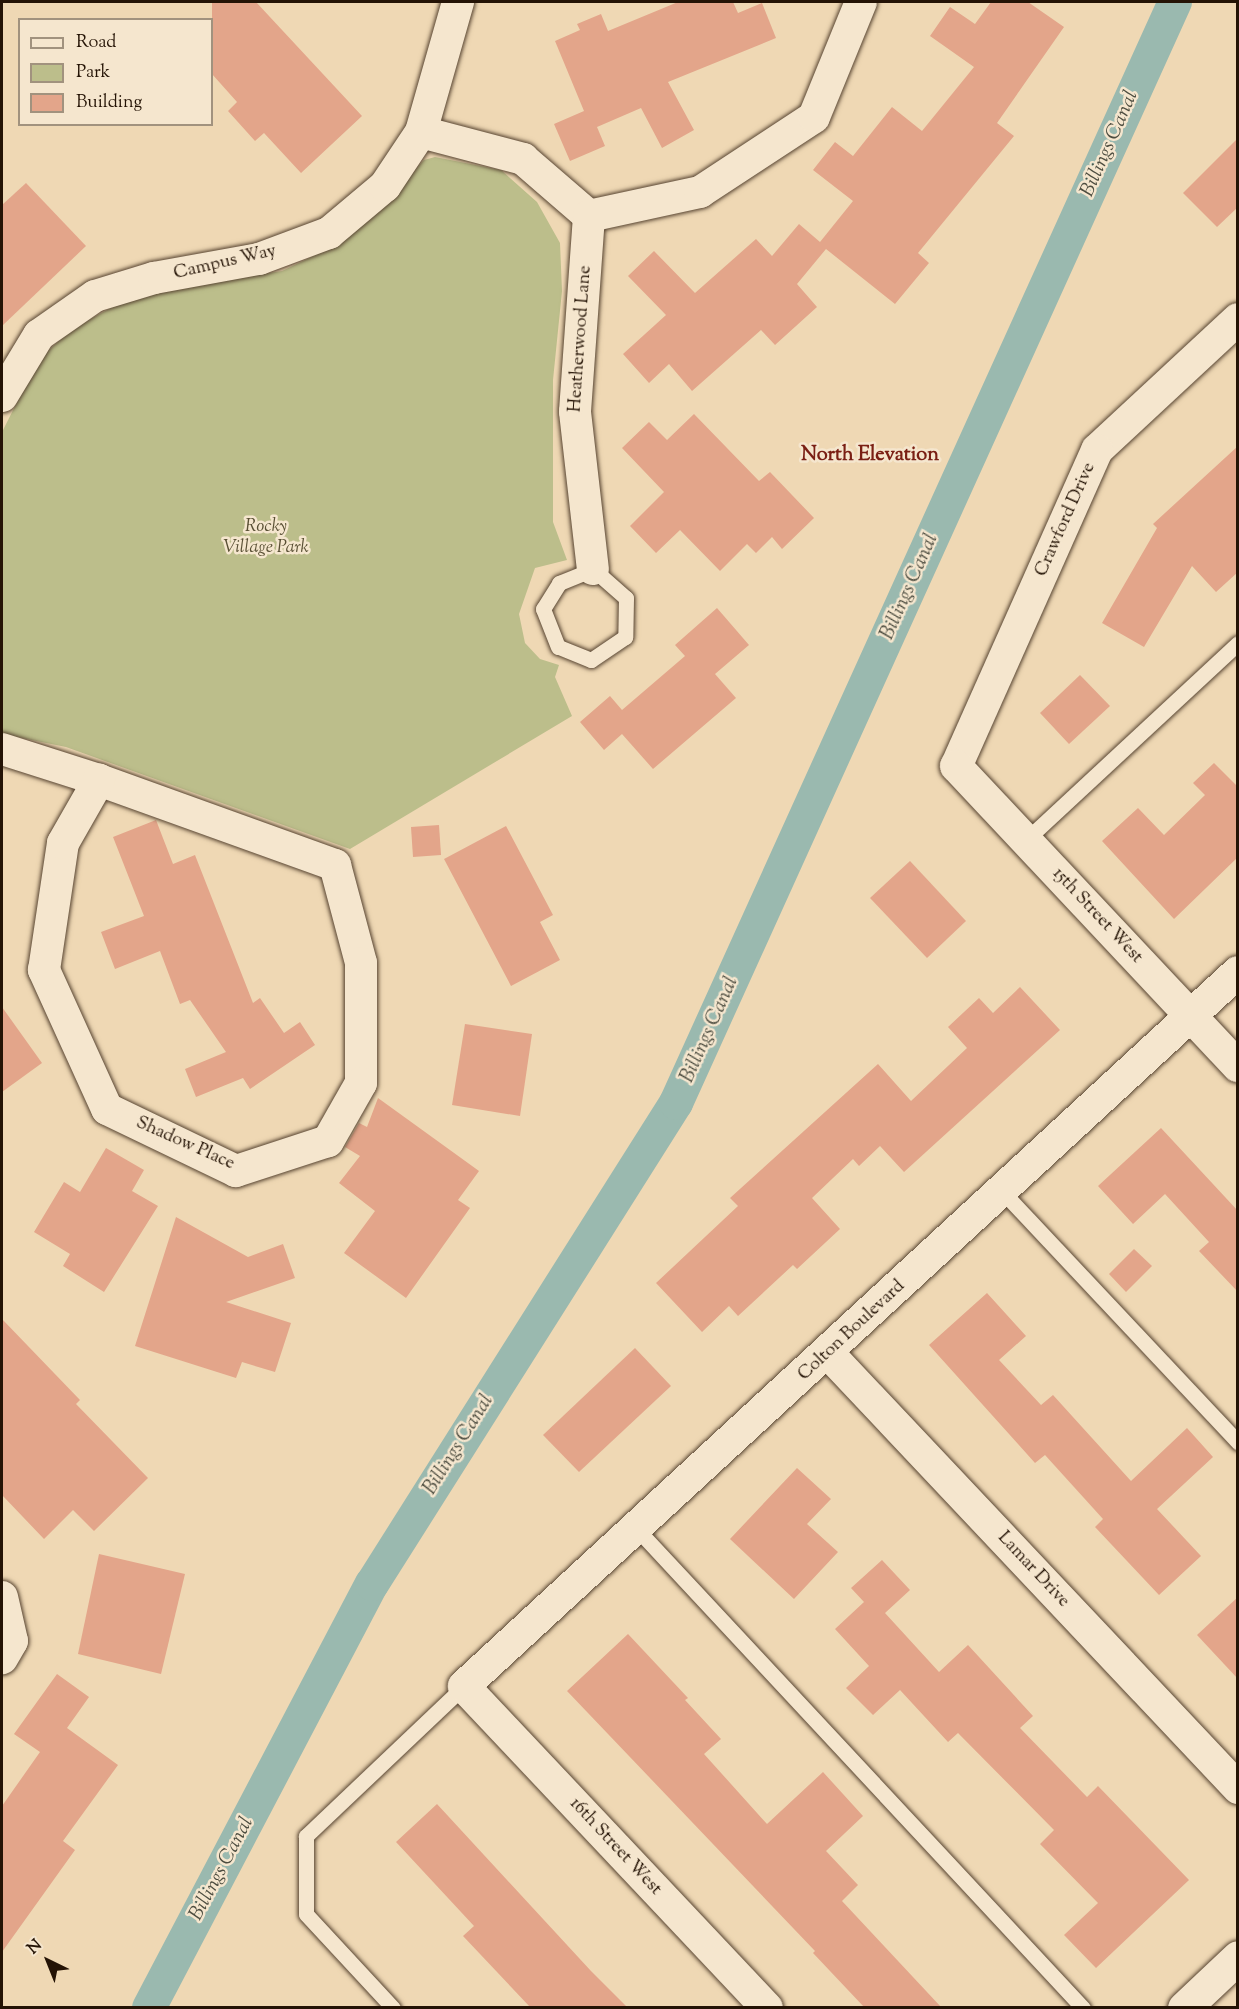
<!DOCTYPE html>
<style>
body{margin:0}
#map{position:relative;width:1239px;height:2009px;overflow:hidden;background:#efd8b4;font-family:"Sorts Mill Goudy",serif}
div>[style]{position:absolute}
.green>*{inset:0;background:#bcbe8b}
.canal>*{height:34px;margin:-17px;padding:0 17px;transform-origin:17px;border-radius:17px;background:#9ab9af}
.building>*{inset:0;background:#e3a58a}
.roads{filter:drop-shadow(0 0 2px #574431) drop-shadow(0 0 2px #574431)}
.service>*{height:15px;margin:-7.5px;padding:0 7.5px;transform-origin:7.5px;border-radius:7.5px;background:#f5e6ce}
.minor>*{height:32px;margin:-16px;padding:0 16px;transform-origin:16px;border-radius:16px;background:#f5e6ce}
.tertiary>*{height:33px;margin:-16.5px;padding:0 16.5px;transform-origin:16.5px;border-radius:16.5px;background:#f5e6ce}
span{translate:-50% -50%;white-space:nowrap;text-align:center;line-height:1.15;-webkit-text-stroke:5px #f5e6ce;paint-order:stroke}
.street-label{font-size:18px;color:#241305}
.park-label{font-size:18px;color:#594f34;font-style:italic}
.water-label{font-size:20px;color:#4d4d40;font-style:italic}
.neighbourhood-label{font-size:20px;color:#7a1f14;font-weight:700}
.frame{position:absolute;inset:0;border:3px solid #241305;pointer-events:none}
.legend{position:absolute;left:18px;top:18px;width:195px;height:108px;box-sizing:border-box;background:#f5e6ce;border:2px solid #a1927e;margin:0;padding:8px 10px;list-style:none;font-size:18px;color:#241305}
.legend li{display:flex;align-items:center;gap:12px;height:30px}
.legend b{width:30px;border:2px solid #a1927e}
.north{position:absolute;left:18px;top:1931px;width:60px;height:60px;-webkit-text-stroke:4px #f5e6ce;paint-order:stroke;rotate:317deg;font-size:16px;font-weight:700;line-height:24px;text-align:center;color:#241305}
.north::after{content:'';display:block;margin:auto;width:21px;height:27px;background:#241305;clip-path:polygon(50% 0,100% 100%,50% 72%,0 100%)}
</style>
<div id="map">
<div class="green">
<i style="clip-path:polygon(435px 157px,501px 170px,537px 202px,560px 243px,562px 291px,553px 380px,553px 522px,567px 560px,535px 568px,519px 614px,525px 643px,540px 659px,559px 665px,555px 677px,572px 716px,350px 849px,66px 747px,2px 734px,2px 432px,39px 359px,72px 329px,120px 303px,197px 284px,282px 271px,341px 243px,424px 160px)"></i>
</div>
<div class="canal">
<i style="left:149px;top:2008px;width:479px;rotate:-62.3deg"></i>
<i style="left:372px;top:1584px;width:569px;rotate:-57.71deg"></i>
<i style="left:676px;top:1103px;width:1209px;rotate:-65.62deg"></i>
</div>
<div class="building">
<i style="clip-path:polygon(212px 2px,256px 2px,362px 116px,301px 173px,264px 133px,255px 141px,228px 111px,237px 102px,212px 74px)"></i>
<i style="clip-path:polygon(678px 2px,733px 2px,738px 13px,762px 3px,776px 38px,668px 82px,694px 130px,662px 148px,641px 108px,597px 127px,605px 146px,570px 161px,554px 124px,584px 111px,555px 41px,580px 30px,577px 24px,601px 14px,608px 31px)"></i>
<i style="clip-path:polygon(991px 2px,1028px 2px,1064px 27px,997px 123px,1014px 136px,918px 253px,929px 263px,895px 304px,826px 249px,797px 284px,817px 307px,775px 345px,761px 330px,692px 391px,669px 364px,649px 383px,623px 354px,666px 315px,628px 276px,654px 251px,695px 293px,756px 239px,772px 256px,799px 224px,820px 242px,853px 201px,813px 170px,835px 142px,853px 156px,892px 107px,922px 131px,974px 67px,930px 36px,950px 7px,975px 24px)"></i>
<i style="clip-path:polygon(1238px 138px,1238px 207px,1217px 227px,1183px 193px)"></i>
<i style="clip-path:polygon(26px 183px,86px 246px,2px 326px,2px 205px)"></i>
<i style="clip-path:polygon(694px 414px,759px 481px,770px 472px,814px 518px,782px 549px,772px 537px,756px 553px,747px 544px,720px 571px,680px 530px,656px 553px,630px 526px,664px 492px,622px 448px,649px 422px,667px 440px)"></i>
<i style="clip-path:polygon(1238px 446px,1238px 572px,1216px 592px,1192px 566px,1144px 647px,1102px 623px,1157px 528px,1153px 524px)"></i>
<i style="clip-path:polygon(717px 608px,749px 645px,715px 674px,736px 698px,653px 769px,622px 734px,604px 750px,580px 722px,610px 696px,622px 710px,685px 656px,675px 645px)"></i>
<i style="clip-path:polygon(1080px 675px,1110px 706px,1069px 744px,1040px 713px)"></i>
<i style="clip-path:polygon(1214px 763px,1238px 787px,1238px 857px,1174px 919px,1102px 841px,1138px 808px,1164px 835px,1205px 795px,1193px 783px)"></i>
<i style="clip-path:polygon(156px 820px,173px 864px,195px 855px,253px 1003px,260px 998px,284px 1033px,300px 1022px,315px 1045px,250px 1089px,243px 1078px,196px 1097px,185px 1069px,226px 1052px,190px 1000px,180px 1004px,160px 951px,115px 969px,101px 932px,144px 916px,113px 837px)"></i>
<i style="clip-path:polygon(439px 825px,441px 855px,413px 857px,411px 827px)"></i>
<i style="clip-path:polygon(506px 826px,553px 915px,540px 922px,560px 960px,511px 986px,444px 859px)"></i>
<i style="clip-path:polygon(910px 861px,966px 921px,927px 958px,870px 898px)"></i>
<i style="clip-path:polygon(1020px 987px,1060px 1030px,904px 1172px,880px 1146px,859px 1166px,853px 1159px,812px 1198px,840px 1229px,797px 1269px,793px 1265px,738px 1316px,729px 1306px,702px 1332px,656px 1283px,738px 1206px,730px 1198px,878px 1064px,911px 1101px,967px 1048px,948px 1027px,979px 998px,993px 1013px)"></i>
<i style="clip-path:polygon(2px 1007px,42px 1063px,2px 1092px)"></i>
<i style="clip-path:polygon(465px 1024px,532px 1034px,520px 1116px,452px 1105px)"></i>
<i style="clip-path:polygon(378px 1098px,479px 1171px,458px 1200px,470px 1208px,406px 1298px,344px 1253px,375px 1211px,339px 1183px,360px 1156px,345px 1147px,359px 1123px,367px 1127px)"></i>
<i style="clip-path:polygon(1161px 1128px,1238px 1211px,1238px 1292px,1199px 1251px,1209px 1242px,1165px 1194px,1133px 1224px,1098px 1186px)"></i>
<i style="clip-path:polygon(106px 1148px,144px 1170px,132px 1191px,158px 1206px,104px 1292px,63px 1266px,70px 1254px,34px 1232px,64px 1182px,80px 1192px)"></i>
<i style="clip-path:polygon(176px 1217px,248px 1257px,283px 1244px,295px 1278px,226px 1302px,291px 1323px,275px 1372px,242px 1362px,236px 1378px,135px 1346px)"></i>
<i style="clip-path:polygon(1134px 1249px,1152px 1266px,1126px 1292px,1109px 1274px)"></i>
<i style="clip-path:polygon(987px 1293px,1026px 1336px,999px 1360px,1041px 1405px,1053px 1395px,1131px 1481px,1187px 1428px,1213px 1457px,1157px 1509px,1201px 1556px,1159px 1595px,1095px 1527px,1103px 1519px,1045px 1455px,1035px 1463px,929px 1345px)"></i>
<i style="clip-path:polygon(2px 1319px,80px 1400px,76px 1404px,148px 1478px,94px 1531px,73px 1510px,44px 1539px,2px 1495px)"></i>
<i style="clip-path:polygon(635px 1348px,671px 1386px,579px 1472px,543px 1435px)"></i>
<i style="clip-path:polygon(797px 1468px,831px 1499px,807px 1524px,838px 1552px,794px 1599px,730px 1539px)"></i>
<i style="clip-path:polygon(99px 1554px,185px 1574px,161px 1674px,78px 1654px)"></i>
<i style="clip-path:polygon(882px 1560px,910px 1590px,885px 1613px,939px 1672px,968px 1645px,1033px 1716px,1020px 1728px,1087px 1797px,1098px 1786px,1189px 1880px,1096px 1968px,1064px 1935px,1098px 1903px,1040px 1844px,1054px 1830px,958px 1733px,948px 1742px,900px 1690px,873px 1715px,846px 1688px,869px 1666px,835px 1629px,864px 1602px,851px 1588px)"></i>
<i style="clip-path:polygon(1238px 1597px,1238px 1679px,1197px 1635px)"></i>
<i style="clip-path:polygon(628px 1634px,688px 1698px,685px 1700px,721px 1739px,704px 1754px,767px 1824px,823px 1772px,863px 1816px,826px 1851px,858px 1885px,842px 1901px,941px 2007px,864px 2007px,813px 1953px,815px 1951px,567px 1691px)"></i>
<i style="clip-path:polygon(57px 1674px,89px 1697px,67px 1728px,118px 1765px,63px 1841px,75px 1850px,2px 1952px,2px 1806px,40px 1752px,14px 1734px)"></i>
<i style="clip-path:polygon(437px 1804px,591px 1971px,627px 2007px,530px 2007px,463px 1936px,474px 1926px,396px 1842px)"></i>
</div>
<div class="roads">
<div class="service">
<i style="left:593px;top:569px;width:44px;rotate:41.3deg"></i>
<i style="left:626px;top:598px;width:39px;rotate:91deg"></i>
<i style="left:625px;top:637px;width:41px;rotate:145.9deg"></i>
<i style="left:591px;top:660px;width:35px;rotate:-158deg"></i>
<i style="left:558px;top:647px;width:41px;rotate:-111.5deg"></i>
<i style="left:543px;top:609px;width:31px;rotate:-58deg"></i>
<i style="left:559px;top:583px;width:37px;rotate:-22deg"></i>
<i style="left:1026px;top:840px;width:289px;rotate:-42.9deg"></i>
<i style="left:1002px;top:1191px;width:345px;rotate:46.8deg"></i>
<i style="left:636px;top:1528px;width:656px;rotate:47.04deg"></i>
<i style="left:393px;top:2008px;width:128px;rotate:-132.8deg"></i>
<i style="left:306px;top:1914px;width:78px;rotate:-90deg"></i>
<i style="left:306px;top:1836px;width:218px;rotate:-43.5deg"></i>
</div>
<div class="minor">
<i style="left:421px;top:132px;width:106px;rotate:14.8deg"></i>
<i style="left:523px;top:159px;width:87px;rotate:40.8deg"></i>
<i style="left:589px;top:216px;width:196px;rotate:94.1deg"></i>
<i style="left:575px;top:412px;width:158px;rotate:83.5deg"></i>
<i style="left:589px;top:216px;width:114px;rotate:-12.2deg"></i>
<i style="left:700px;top:192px;width:136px;rotate:-33.3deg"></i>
<i style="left:814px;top:117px;width:124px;rotate:-67.8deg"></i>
<i style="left:1238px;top:319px;width:192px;rotate:137.1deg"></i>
<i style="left:1097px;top:450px;width:346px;rotate:114deg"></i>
<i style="left:956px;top:766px;width:412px;rotate:46.8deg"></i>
<i style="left:2px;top:396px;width:71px;rotate:-58.8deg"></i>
<i style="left:39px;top:335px;width:68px;rotate:-34.9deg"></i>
<i style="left:95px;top:296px;width:62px;rotate:-17deg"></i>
<i style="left:154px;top:278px;width:107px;rotate:-10.3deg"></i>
<i style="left:259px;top:259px;width:75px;rotate:-20.4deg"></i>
<i style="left:329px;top:233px;width:73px;rotate:-40deg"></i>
<i style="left:385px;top:186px;width:65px;rotate:-56.3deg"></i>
<i style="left:421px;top:132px;width:135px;rotate:-74.1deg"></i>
<i style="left:2px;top:749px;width:102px;rotate:17.7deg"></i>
<i style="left:99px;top:780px;width:251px;rotate:19.8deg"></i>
<i style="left:335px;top:865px;width:101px;rotate:75.1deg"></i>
<i style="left:361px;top:963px;width:120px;rotate:90deg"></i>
<i style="left:361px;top:1083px;width:67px;rotate:119.6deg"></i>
<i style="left:328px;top:1141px;width:97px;rotate:161.9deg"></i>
<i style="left:236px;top:1171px;width:143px;rotate:-154.3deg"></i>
<i style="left:107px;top:1109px;width:153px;rotate:-114.4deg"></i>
<i style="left:44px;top:970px;width:128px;rotate:-81.5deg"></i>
<i style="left:63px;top:843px;width:73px;rotate:-60.3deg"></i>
<i style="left:828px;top:1353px;width:598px;rotate:46.69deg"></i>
<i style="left:2px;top:1597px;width:45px;rotate:77.2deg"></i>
<i style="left:12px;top:1641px;width:20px;rotate:120deg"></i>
<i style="left:767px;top:2008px;width:442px;rotate:-133.3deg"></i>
<i style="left:464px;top:1686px;width:1053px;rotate:-42.69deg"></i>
</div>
<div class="tertiary">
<i style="left:1184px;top:2008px;width:74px;rotate:-43.4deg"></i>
</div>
</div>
<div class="street-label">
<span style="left:225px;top:263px;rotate:-13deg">Campus Way</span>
<span style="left:581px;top:339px;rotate:-86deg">Heatherwood Lane</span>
<span style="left:1066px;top:520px;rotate:-66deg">Crawford Drive</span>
<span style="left:1097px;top:916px;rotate:47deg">15th Street West</span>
<span style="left:185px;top:1144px;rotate:24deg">Shadow Place</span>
<span style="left:852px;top:1331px;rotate:-43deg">Colton Boulevard</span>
<span style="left:1033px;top:1570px;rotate:47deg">Lamar Drive</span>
<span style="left:615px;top:1847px;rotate:47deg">16th Street West</span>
</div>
<div class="park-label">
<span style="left:266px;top:538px">Rocky<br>Village Park</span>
</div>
<div class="water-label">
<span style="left:1110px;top:144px;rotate:-66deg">Billings Canal</span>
<span style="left:910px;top:587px;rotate:-66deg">Billings Canal</span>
<span style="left:710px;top:1030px;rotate:-66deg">Billings Canal</span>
<span style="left:459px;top:1445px;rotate:-58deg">Billings Canal</span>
<span style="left:222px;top:1869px;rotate:-62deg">Billings Canal</span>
</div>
<div class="neighbourhood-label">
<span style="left:870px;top:455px">North Elevation</span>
</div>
<div class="frame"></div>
<ul class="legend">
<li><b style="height:8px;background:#f5e6ce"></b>Road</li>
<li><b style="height:16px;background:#bcbe8b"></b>Park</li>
<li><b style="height:16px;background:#e3a58a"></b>Building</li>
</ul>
<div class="north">N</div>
</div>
